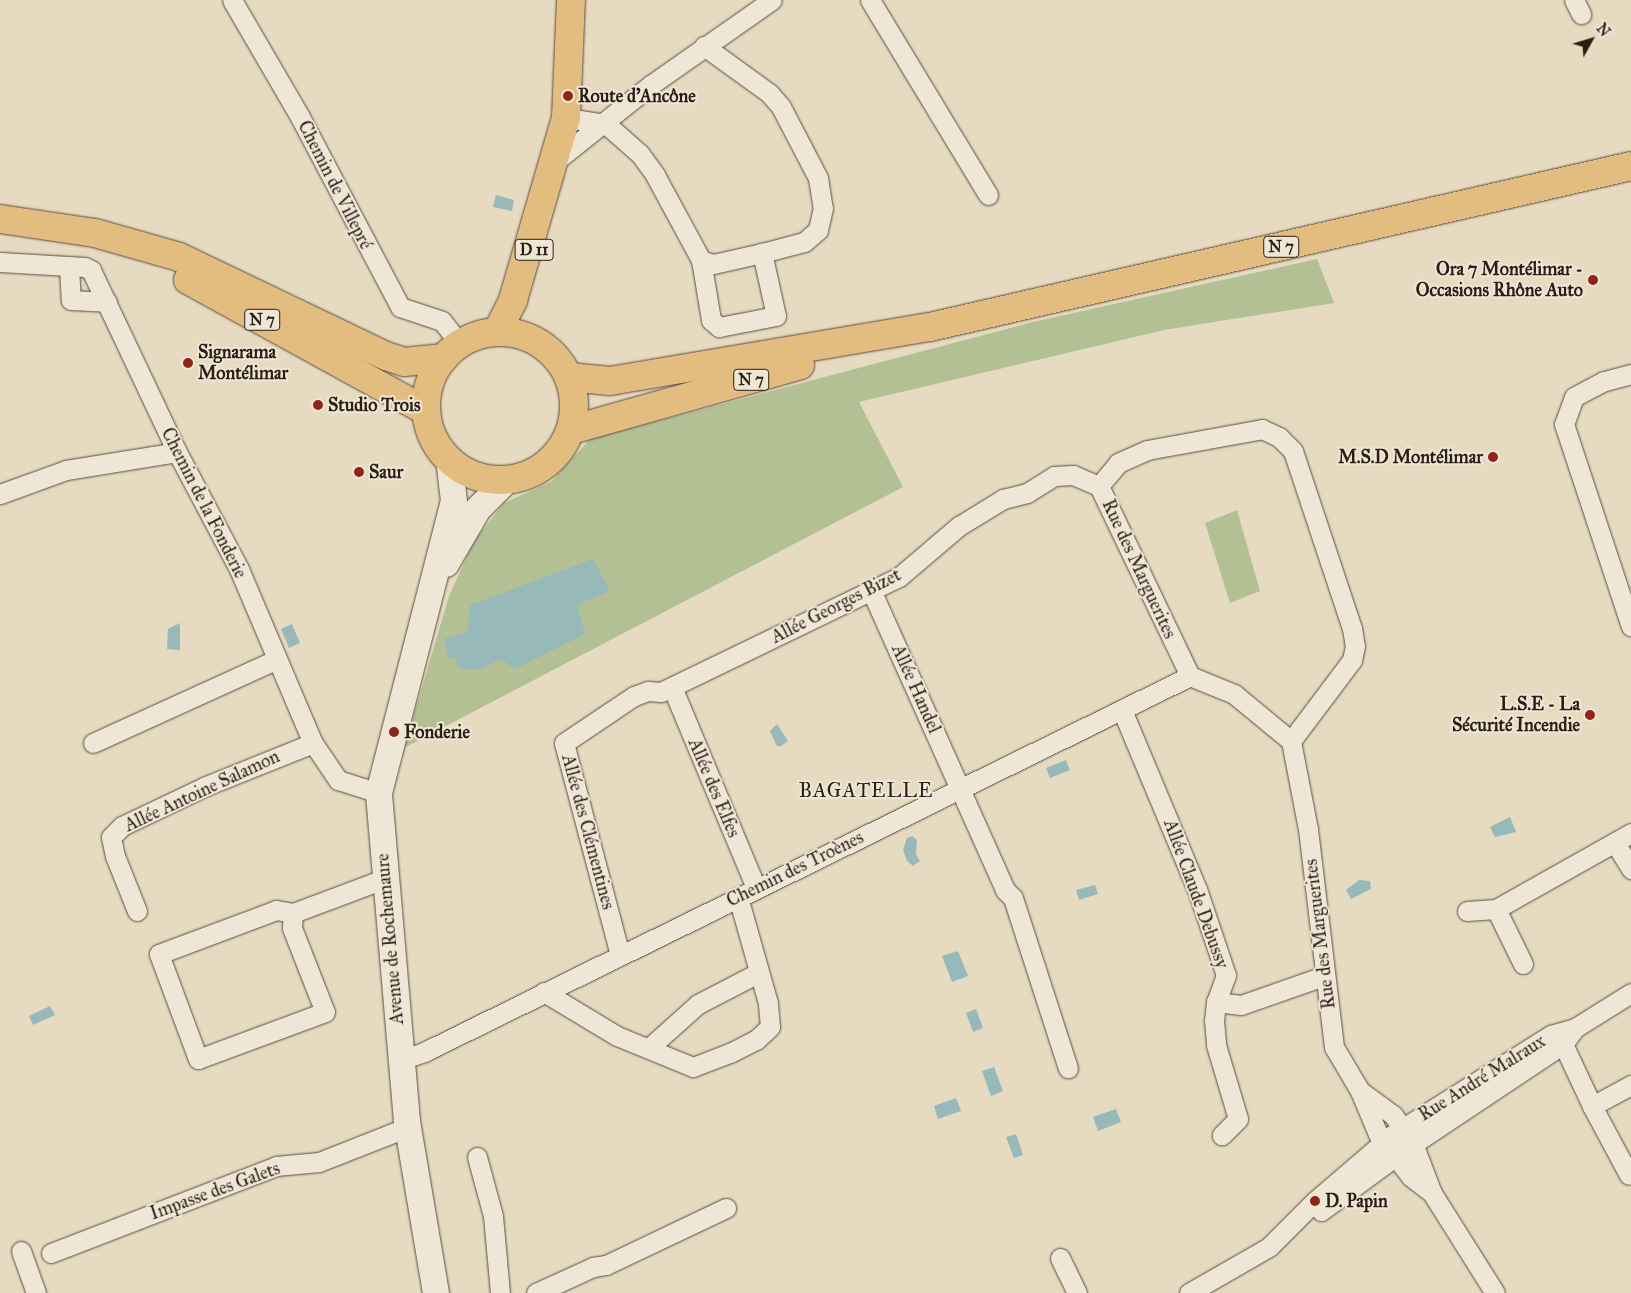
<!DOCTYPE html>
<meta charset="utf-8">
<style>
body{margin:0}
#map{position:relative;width:1631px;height:1293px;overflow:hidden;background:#e6dac0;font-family:"IM FELL Great Primer",serif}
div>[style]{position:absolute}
.green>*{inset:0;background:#b3c094}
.water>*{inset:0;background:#98b9b9}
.roads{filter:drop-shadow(0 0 1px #5a4c40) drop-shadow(0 0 1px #5a4c40)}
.street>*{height:19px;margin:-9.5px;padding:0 9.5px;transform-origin:9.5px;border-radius:9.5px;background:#efe7d6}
.secondary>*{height:26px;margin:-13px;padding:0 13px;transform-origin:13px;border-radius:13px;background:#efe7d6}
.primary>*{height:28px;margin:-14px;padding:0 14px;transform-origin:14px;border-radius:14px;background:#e3bd80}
.primary>.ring{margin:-14px;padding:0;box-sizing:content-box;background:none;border:28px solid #e3bd80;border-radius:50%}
.dots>*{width:14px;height:14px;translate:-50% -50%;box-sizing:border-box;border:2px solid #efe7d6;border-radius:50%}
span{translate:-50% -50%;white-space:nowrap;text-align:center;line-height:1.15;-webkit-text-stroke:4px #efe7d6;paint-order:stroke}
.shield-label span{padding:1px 4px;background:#efe7d6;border:1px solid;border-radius:4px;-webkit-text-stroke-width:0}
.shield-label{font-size:16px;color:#2c1d15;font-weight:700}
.poi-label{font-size:18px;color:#2c1d15;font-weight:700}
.left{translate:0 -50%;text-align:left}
.right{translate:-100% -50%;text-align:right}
.street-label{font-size:18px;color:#2c1d15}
.quarter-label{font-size:20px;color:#2c1d15;letter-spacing:1px}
.north{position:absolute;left:1566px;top:15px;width:50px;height:50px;-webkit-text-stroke:4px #efe7d6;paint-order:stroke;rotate:51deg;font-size:14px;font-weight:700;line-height:20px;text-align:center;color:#2c1d15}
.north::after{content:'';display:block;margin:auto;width:18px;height:22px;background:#2c1d15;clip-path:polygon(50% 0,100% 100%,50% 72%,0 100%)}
</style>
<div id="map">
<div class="green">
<i style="clip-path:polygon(1317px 259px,1334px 303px,1164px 330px,859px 402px,903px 487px,404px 748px,449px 596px,474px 541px,504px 503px,552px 481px,590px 439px,1033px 322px)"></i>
<i style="clip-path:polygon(1237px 510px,1260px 591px,1230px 603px,1205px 523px)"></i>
</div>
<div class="water">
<i style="clip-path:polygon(496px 195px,514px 200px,512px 211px,493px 207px)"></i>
<i style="clip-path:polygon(593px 559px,610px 591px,577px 605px,585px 634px,515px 669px,501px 659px,478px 670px,458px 668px,456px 658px,448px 658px,444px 639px,467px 632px,470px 605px)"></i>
<i style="clip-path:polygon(180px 623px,180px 650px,167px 649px,168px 629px)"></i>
<i style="clip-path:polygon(292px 624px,300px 643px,289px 648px,281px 629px)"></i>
<i style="clip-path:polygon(777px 724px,788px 741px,781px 746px,777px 746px,770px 731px)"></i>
<i style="clip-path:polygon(1066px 760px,1070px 770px,1050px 778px,1046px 768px)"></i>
<i style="clip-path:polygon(1510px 817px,1516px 832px,1495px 837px,1490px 827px)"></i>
<i style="clip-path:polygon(912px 836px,917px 840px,916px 854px,920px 861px,913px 866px,907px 861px,903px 850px,907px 838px)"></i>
<i style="clip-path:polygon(1359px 880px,1370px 881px,1371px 889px,1351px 899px,1346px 890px)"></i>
<i style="clip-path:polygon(1095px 885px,1098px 894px,1079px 900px,1076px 890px)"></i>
<i style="clip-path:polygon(958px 951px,968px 976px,952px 982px,942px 956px)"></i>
<i style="clip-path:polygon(50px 1006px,55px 1015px,33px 1025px,29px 1016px)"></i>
<i style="clip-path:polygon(976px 1009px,983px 1028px,973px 1032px,966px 1013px)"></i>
<i style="clip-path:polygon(994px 1067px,1003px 1091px,991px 1096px,982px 1071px)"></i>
<i style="clip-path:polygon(956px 1098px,961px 1111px,938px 1119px,934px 1106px)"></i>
<i style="clip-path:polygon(1116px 1109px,1121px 1122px,1098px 1131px,1093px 1117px)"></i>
<i style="clip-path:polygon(1016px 1134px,1023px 1155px,1014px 1158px,1006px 1137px)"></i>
</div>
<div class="roads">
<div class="street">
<i style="left:232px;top:0;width:135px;rotate:59.8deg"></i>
<i style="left:300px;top:117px;width:215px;rotate:62.2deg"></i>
<i style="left:400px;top:307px;width:44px;rotate:18.4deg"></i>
<i style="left:442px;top:321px;width:29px;rotate:52deg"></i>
<i style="left:870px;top:0;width:228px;rotate:58.8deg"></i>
<i style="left:1574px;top:0;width:16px;rotate:63deg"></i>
<i style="left:704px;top:46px;width:80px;rotate:35.9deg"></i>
<i style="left:769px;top:93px;width:18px;rotate:49deg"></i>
<i style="left:781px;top:107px;width:80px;rotate:62.5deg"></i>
<i style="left:818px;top:178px;width:30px;rotate:81deg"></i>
<i style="left:823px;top:208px;width:23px;rotate:103deg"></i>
<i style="left:818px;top:230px;width:18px;rotate:139deg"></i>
<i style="left:804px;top:242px;width:43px;rotate:165.3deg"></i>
<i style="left:566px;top:118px;width:40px;rotate:8.5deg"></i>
<i style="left:606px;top:124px;width:45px;rotate:41.4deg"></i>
<i style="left:640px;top:154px;width:26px;rotate:54deg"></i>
<i style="left:655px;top:175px;width:97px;rotate:61.6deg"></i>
<i style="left:701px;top:260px;width:61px;rotate:80.5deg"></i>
<i style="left:711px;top:320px;width:11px;rotate:41deg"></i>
<i style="left:719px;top:327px;width:58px;rotate:-10.9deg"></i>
<i style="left:776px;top:316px;width:65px;rotate:-102.5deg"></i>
<i style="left:762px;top:253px;width:50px;rotate:167.3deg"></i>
<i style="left:713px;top:264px;width:13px;rotate:-162deg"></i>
<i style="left:553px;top:163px;width:127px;rotate:-38.6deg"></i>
<i style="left:652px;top:84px;width:146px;rotate:-35deg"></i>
<i style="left:0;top:262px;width:85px;rotate:3.4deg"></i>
<i style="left:85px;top:267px;width:7px;rotate:27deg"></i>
<i style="left:91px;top:270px;width:201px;rotate:64.7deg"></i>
<i style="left:177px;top:452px;width:132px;rotate:62.1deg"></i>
<i style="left:239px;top:569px;width:189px;rotate:67deg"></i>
<i style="left:313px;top:743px;width:45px;rotate:56deg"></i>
<i style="left:338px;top:780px;width:43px;rotate:17.6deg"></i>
<i style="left:69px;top:266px;width:34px;rotate:87deg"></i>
<i style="left:71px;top:300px;width:36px;rotate:3deg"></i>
<i style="left:1631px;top:374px;width:28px;rotate:165deg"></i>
<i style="left:1604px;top:381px;width:34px;rotate:152deg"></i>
<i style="left:1574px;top:397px;width:29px;rotate:110deg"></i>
<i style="left:1564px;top:424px;width:213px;rotate:71.7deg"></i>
<i style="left:0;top:494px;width:70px;rotate:-20deg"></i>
<i style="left:66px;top:470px;width:112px;rotate:-9.2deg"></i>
<i style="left:871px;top:590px;width:329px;rotate:65.9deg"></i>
<i style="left:1005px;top:890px;width:11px;rotate:45deg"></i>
<i style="left:1013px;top:898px;width:179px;rotate:72.1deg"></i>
<i style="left:672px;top:687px;width:218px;rotate:67.3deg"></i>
<i style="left:1122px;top:710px;width:194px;rotate:67.3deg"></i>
<i style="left:1197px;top:889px;width:91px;rotate:71.4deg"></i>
<i style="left:1226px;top:975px;width:29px;rotate:110deg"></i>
<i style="left:1216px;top:1002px;width:18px;rotate:96deg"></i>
<i style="left:1214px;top:1020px;width:25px;rotate:85deg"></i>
<i style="left:1216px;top:1045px;width:77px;rotate:73.4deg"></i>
<i style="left:1238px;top:1119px;width:23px;rotate:135deg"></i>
<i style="left:1291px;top:741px;width:74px;rotate:-140.5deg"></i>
<i style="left:1234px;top:694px;width:48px;rotate:-157.8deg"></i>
<i style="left:1190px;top:676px;width:211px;rotate:-115.6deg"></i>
<i style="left:1099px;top:486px;width:30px;rotate:-50deg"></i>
<i style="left:1118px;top:463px;width:32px;rotate:-24deg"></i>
<i style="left:1147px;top:450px;width:117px;rotate:-10.3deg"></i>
<i style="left:1262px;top:429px;width:19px;rotate:25deg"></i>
<i style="left:1279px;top:437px;width:20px;rotate:45deg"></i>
<i style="left:1293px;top:451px;width:187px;rotate:71.6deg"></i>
<i style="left:1352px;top:628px;width:18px;rotate:81deg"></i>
<i style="left:1355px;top:646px;width:14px;rotate:102deg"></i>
<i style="left:1352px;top:660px;width:101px;rotate:127deg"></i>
<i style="left:1291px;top:741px;width:90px;rotate:79.1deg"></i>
<i style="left:1308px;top:829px;width:220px;rotate:83.2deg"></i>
<i style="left:1334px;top:1047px;width:51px;rotate:59.4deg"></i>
<i style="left:1360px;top:1091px;width:47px;rotate:67.3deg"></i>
<i style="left:1378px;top:1134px;width:54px;rotate:52.5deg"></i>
<i style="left:1411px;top:1177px;width:26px;rotate:37deg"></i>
<i style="left:93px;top:743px;width:202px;rotate:-24.5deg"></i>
<i style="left:1615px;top:843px;width:31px;rotate:58deg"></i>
<i style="left:137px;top:911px;width:59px;rotate:-111.8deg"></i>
<i style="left:115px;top:856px;width:19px;rotate:-102deg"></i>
<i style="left:111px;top:837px;width:16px;rotate:-45deg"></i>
<i style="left:122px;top:826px;width:93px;rotate:-25.5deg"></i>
<i style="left:206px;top:786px;width:115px;rotate:-21.9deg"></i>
<i style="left:1467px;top:911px;width:29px;rotate:-4deg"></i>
<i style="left:293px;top:913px;width:15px;rotate:94deg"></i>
<i style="left:292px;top:928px;width:90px;rotate:68.6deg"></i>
<i style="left:325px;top:1012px;width:135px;rotate:159.7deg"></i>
<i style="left:198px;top:1059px;width:112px;rotate:-110.4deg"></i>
<i style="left:159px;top:954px;width:125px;rotate:-20.6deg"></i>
<i style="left:276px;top:910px;width:17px;rotate:10deg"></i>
<i style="left:293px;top:913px;width:97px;rotate:-20.5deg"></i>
<i style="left:620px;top:955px;width:219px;rotate:-104.8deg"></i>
<i style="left:564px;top:743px;width:84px;rotate:-33.9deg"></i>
<i style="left:634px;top:696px;width:15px;rotate:-20deg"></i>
<i style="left:648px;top:691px;width:13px;rotate:4deg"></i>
<i style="left:661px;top:692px;width:264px;rotate:-25.8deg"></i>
<i style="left:899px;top:577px;width:79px;rotate:-40.4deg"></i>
<i style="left:959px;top:526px;width:52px;rotate:-31.5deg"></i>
<i style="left:1003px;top:499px;width:25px;rotate:-14deg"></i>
<i style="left:1027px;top:493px;width:32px;rotate:-32deg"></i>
<i style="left:1054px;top:476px;width:19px;rotate:-3deg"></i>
<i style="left:1073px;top:475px;width:28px;rotate:23deg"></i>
<i style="left:1523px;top:964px;width:61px;rotate:-116.1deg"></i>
<i style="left:1496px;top:909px;width:155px;rotate:-29.4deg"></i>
<i style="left:544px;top:992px;width:85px;rotate:31.1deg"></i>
<i style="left:617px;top:1036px;width:82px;rotate:22.2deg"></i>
<i style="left:693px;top:1067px;width:40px;rotate:-21deg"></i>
<i style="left:730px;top:1053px;width:29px;rotate:-27deg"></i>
<i style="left:756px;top:1040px;width:19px;rotate:-43deg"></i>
<i style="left:770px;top:1027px;width:24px;rotate:-95deg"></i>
<i style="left:768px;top:1003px;width:110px;rotate:-105.8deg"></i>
<i style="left:1216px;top:1002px;width:25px;rotate:7deg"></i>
<i style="left:1241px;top:1005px;width:88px;rotate:-19.3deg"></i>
<i style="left:1563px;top:1044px;width:68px;rotate:64.9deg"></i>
<i style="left:1592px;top:1106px;width:44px;rotate:-28.3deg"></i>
<i style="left:650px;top:1047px;width:64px;rotate:-41.9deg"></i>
<i style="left:698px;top:1004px;width:68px;rotate:-27.3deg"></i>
<i style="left:400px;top:1060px;width:25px;rotate:-18deg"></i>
<i style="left:424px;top:1052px;width:853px;rotate:-26.14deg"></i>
<i style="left:1360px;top:1091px;width:41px;rotate:36deg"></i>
<i style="left:1393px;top:1115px;width:34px;rotate:54deg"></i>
<i style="left:1413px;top:1143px;width:53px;rotate:69.2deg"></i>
<i style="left:1432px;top:1193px;width:118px;rotate:57.8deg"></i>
<i style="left:1592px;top:1106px;width:78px;rotate:61.8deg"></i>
<i style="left:477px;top:1157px;width:61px;rotate:74.8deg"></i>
<i style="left:493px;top:1216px;width:77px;rotate:84.8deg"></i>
<i style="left:1321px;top:1211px;width:103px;rotate:-36.3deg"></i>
<i style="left:1404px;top:1150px;width:191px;rotate:-33.7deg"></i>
<i style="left:1563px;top:1044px;width:20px;rotate:-53deg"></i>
<i style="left:21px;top:1251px;width:45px;rotate:70.3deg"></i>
<i style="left:51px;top:1253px;width:241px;rotate:-21.1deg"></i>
<i style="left:276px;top:1166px;width:43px;rotate:-5.3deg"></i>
<i style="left:319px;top:1162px;width:96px;rotate:-21.5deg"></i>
<i style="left:1060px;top:1258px;width:39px;rotate:64deg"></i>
<i style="left:536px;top:1293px;width:63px;rotate:-24.5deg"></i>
<i style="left:593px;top:1267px;width:13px;rotate:-9deg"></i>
<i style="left:606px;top:1265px;width:133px;rotate:-25.4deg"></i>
<i style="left:1189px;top:1293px;width:92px;rotate:-29.9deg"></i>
<i style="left:1269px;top:1247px;width:65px;rotate:-45deg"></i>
<i style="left:1315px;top:1201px;width:101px;rotate:-40.6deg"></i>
<i style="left:1392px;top:1135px;width:188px;rotate:-32.2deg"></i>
<i style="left:1551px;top:1035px;width:25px;rotate:-16deg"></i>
<i style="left:1575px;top:1028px;width:66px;rotate:-32deg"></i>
</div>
<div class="secondary">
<i style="left:446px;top:564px;width:64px;rotate:-59.8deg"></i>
<i style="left:478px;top:509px;width:41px;rotate:-45deg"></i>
<i style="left:436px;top:1293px;width:174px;rotate:-99.6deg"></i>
<i style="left:407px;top:1121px;width:329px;rotate:-94.9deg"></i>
<i style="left:379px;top:793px;width:301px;rotate:-75.6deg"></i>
<i style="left:454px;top:501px;width:42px;rotate:-96.8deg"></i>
</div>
<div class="primary">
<i style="left:0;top:219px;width:96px;rotate:8.4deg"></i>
<i style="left:95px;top:233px;width:87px;rotate:15.9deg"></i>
<i style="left:179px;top:257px;width:229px;rotate:25.6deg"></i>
<i style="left:386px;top:356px;width:19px;rotate:18deg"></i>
<i style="left:404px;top:362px;width:40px;rotate:-5.7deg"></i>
<i style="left:188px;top:280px;width:272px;rotate:28.8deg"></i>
<i style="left:497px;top:332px;width:36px;rotate:-63deg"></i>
<i style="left:513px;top:300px;width:190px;rotate:-73.8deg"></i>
<i style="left:566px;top:118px;width:118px;rotate:-87.6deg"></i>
<i class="ring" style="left:426px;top:332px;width:120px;height:120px"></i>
<i style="left:569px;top:377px;width:41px;rotate:5.6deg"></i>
<i style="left:610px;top:381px;width:325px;rotate:-9.6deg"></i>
<i style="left:930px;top:327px;width:719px;rotate:-12.93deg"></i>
<i style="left:571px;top:430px;width:238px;rotate:-15.8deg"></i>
</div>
</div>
<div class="dots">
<i style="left:568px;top:96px;background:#8f2418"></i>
<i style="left:1593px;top:280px;background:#8f2418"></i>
<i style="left:188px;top:363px;background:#8f2418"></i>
<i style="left:318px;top:405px;background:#8f2418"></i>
<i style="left:1493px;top:457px;background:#8f2418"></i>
<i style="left:359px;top:472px;background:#8f2418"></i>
<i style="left:1590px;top:715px;background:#8f2418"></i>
<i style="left:394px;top:732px;background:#8f2418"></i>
<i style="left:1315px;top:1201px;background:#8f2418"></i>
</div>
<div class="shield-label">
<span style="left:1281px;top:247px">N 7</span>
<span style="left:534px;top:250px">D 11</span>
<span style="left:262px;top:320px">N 7</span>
<span style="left:751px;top:380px">N 7</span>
</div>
<div class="poi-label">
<span class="left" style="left:578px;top:96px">Route d'Ancône</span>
<span class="right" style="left:1583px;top:280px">Ora 7 Montélimar -<br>Occasions Rhône Auto</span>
<span class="left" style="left:198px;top:363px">Signarama<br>Montélimar</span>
<span class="left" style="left:328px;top:405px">Studio Trois</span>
<span class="right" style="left:1483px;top:457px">M.S.D Montélimar</span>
<span class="left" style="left:369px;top:472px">Saur</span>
<span class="right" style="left:1580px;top:715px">L.S.E - La<br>Sécurité Incendie</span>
<span class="left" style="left:404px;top:732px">Fonderie</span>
<span class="left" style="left:1325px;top:1201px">D. Papin</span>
</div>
<div class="street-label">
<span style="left:335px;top:185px;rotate:63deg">Chemin de Villepré</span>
<span style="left:204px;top:503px;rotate:63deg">Chemin de la Fonderie</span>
<span style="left:1139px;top:569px;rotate:65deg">Rue des Marguerites</span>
<span style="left:836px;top:606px;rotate:-27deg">Allée Georges Bizet</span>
<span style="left:916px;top:689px;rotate:66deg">Allée Handel</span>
<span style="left:714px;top:788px;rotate:67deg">Allée des Elfes</span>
<span style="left:202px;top:791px;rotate:-25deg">Allée Antoine Salamon</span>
<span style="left:588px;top:832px;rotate:75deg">Allée des Clémentines</span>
<span style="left:795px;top:869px;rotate:-26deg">Chemin des Troènes</span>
<span style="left:1196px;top:894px;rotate:70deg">Allée Claude Debussy</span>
<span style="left:1320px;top:934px;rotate:-97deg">Rue des Marguerites</span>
<span style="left:390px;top:939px;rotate:-95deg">Avenue de Rochemaure</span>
<span style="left:1482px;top:1078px;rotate:-32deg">Rue André Malraux</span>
<span style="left:215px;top:1191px;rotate:-20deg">Impasse des Galets</span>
</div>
<div class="quarter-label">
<span style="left:866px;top:790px">BAGATELLE</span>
</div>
<div class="north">N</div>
</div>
